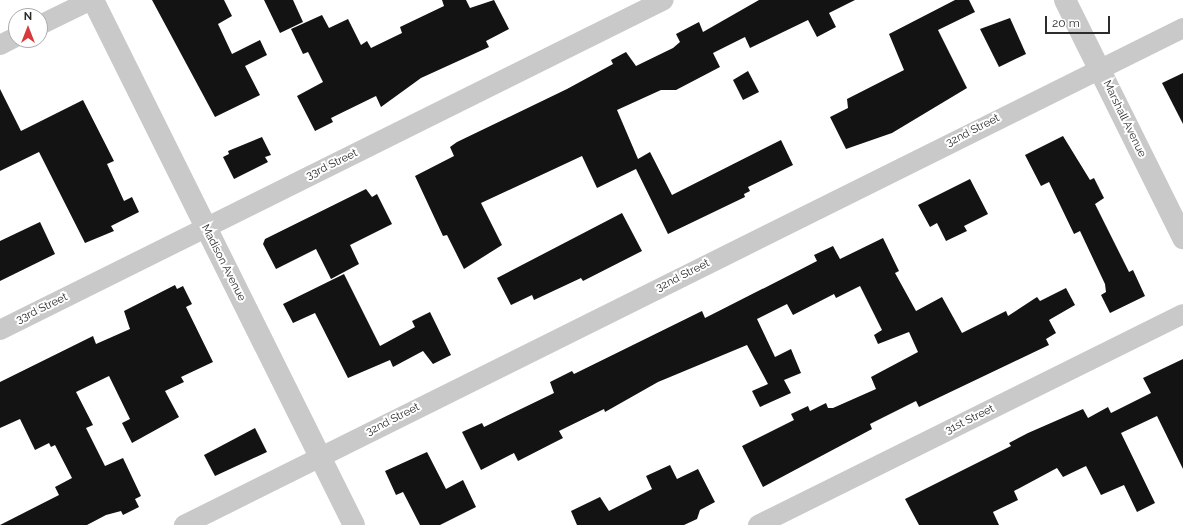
<!DOCTYPE html>
<style>
body{margin:0}
#map{position:relative;width:1183px;height:525px;overflow:hidden;background:#fff;font-family:Raleway,sans-serif}
div>[style]{position:absolute}
.building>*{inset:0;background:#131313}
.minor>*{height:20px;margin:-10px;padding:0 10px;transform-origin:10px;border-radius:10px;background:#c9c9c9}
.tertiary>*{height:22px;margin:-11px;padding:0 11px;transform-origin:11px;border-radius:11px;background:#c9c9c9}
span{translate:-50% -50%;white-space:nowrap;text-align:center;line-height:1.15;-webkit-text-stroke:4px #fff;paint-order:stroke}
.street-label{font-size:11px;color:#2c2c2c}
.north{position:absolute;left:8px;top:8px;width:40px;height:40px;box-sizing:border-box;background:#fff;border:1px solid #ababab;border-radius:50%;rotate:0deg;font-size:11px;font-weight:700;line-height:16px;text-align:center;color:#2c2c2c}
.north::after{content:'';display:block;margin:auto;width:14px;height:18px;background:#d7393c;clip-path:polygon(50% 0,100% 100%,50% 72%,0 100%)}
.scale{position:absolute;left:1045px;top:16px;width:65px;height:18px;box-sizing:border-box;border:2px solid #2c2c2c;border-top:0;padding-left:5px;font-size:12px;line-height:14px;white-space:nowrap;color:#2c2c2c;-webkit-text-stroke:3px #fff;paint-order:stroke}
</style>
<div id="map">
<div class="building">
<i style="clip-path:polygon(152px 0,224px 0,232px 16px,218px 24px,232px 54px,260px 40px,267px 55px,245px 66px,260px 95px,215px 117px)"></i>
<i style="clip-path:polygon(264px 0,293px 0,303px 22px,280px 33px)"></i>
<i style="clip-path:polygon(442px 0,466px 0,470px 8px,494px 0,509px 29px,486px 41px,489px 47px,421px 78px,381px 107px,376px 96px,331px 118px,333px 122px,315px 131px,297px 96px,323px 82px,308px 52px,303px 54px,291px 29px,322px 15px,329px 28px,348px 19px,361px 45px,367px 41px,371px 48px,402px 33px,400px 27px,444px 6px)"></i>
<i style="clip-path:polygon(759px 0,855px 0,829px 13px,836px 27px,817px 37px,808px 20px,750px 48px,745px 37px,713px 53px,720px 67px,676px 90px,661px 90px,617px 110px,638px 159px,650px 152px,672px 195px,781px 140px,793px 165px,748px 187px,750px 191px,744px 194px,745px 197px,668px 234px,636px 169px,597px 188px,582px 156px,481px 203px,502px 245px,464px 269px,447px 235px,443px 236px,415px 176px,454px 156px,450px 147px,457px 142px,567px 89px,613px 64px,611px 60px,626px 52px,636px 66px,673px 48px,680px 42px,676px 34px,699px 22px,703px 32px)"></i>
<i style="clip-path:polygon(955px 0,969px 0,975px 12px,938px 30px,967px 88px,892px 133px,846px 149px,830px 117px,848px 108px,847px 99px,904px 70px,889px 34px)"></i>
<i style="clip-path:polygon(1010px 18px,1026px 54px,999px 67px,980px 29px)"></i>
<i style="clip-path:polygon(748px 71px,759px 92px,743px 100px,733px 80px)"></i>
<i style="clip-path:polygon(1183px 73px,1183px 124px,1162px 83px)"></i>
<i style="clip-path:polygon(0 89px,21px 131px,83px 100px,114px 161px,107px 164px,124px 201px,132px 197px,139px 212px,111px 226px,114px 231px,85px 243px,39px 152px,0 171px)"></i>
<i style="clip-path:polygon(1063px 136px,1090px 180px,1094px 178px,1104px 198px,1095px 204px,1129px 272px,1133px 270px,1145px 296px,1110px 313px,1101px 295px,1106px 292px,1105px 284px,1080px 231px,1074px 234px,1049px 182px,1041px 186px,1025px 155px)"></i>
<i style="clip-path:polygon(262px 137px,271px 155px,265px 157px,268px 162px,234px 179px,223px 157px,229px 154px,228px 151px)"></i>
<i style="clip-path:polygon(970px 179px,988px 214px,964px 226px,967px 231px,946px 241px,937px 223px,930px 227px,918px 205px)"></i>
<i style="clip-path:polygon(366px 189px,372px 197px,377px 194px,392px 224px,350px 245px,359px 264px,331px 279px,316px 249px,276px 269px,263px 244px,265px 239px)"></i>
<i style="clip-path:polygon(622px 213px,642px 251px,583px 281px,581px 278px,534px 300px,532px 295px,511px 305px,497px 278px)"></i>
<i style="clip-path:polygon(40px 222px,55px 254px,0 281px,0 241px)"></i>
<i style="clip-path:polygon(883px 238px,899px 271px,895px 273px,916px 311px,942px 297px,962px 333px,1006px 311px,1008px 316px,1037px 297px,1040px 301px,1066px 288px,1075px 305px,1049px 320px,1056px 333px,1046px 339px,1049px 345px,919px 407px,916px 401px,870px 424px,872px 429px,763px 487px,742px 446px,794px 420px,791px 414px,808px 406px,810px 411px,826px 403px,828px 408px,833px 408px,876px 389px,871px 377px,918px 352px,909px 332px,878px 344px,874px 335px,882px 330px,860px 286px,836px 298px,834px 294px,793px 315px,787px 304px,757px 319px,775px 357px,791px 349px,801px 373px,784px 380px,791px 393px,760px 407px,752px 391px,768px 384px,747px 345px,658px 382px,605px 412px,604px 409px,559px 431px,563px 438px,518px 461px,514px 453px,481px 470px,462px 432px,482px 423px,484px 427px,554px 393px,550px 382px,572px 371px,574px 374px,702px 311px,705px 318px,782px 279px,817px 261px,814px 255px,833px 246px,840px 259px)"></i>
<i style="clip-path:polygon(344px 274px,380px 346px,415px 327px,412px 321px,430px 312px,451px 355px,433px 364px,423px 351px,393px 367px,390px 360px,348px 378px,315px 313px,293px 323px,283px 304px)"></i>
<i style="clip-path:polygon(175px 285px,177px 289px,183px 286px,192px 304px,186px 307px,213px 362px,181px 377px,184px 382px,165px 391px,179px 417px,132px 443px,122px 423px,130px 419px,109px 376px,76px 392px,93px 425px,86px 428px,105px 466px,123px 458px,141px 496px,135px 499px,139px 507px,123px 515px,121px 511px,106px 515px,87px 525px,0 525px,59px 495px,55px 487px,72px 478px,55px 445px,51px 447px,49px 443px,35px 450px,20px 419px,0 428px,0 382px,93px 336px,96px 344px,130px 329px,124px 311px)"></i>
<i style="clip-path:polygon(1183px 359px,1183px 469px,1157px 416px,1121px 433px,1155px 503px,1137px 512px,1124px 485px,1101px 495px,1086px 466px,1063px 477px,1057px 468px,1014px 491px,1018px 500px,993px 512px,999px 525px,919px 525px,905px 499px,1011px 446px,1009px 443px,1028px 433px,1083px 409px,1088px 418px,1108px 407px,1111px 413px,1151px 393px,1143px 378px)"></i>
<i style="clip-path:polygon(255px 428px,267px 452px,215px 476px,204px 455px)"></i>
<i style="clip-path:polygon(427px 452px,446px 489px,463px 480px,476px 507px,440px 525px,420px 525px,403px 492px,396px 495px,385px 471px)"></i>
<i style="clip-path:polygon(670px 465px,677px 479px,698px 469px,715px 502px,700px 510px,697px 519px,684px 525px,577px 525px,571px 511px,600px 497px,609px 511px,652px 489px,646px 476px)"></i>
</div>
<div class="minor">
<i style="left:40px;top:25px;width:57px;rotate:-26.1deg"></i>
<i style="left:0;top:45px;width:18px;rotate:-27deg"></i>
<i style="left:0;top:330px;width:741px;rotate:-26.43deg"></i>
<i style="left:184px;top:525px;width:1116px;rotate:-26.45deg"></i>
<i style="left:758px;top:525px;width:474px;rotate:-26.4deg"></i>
</div>
<div class="tertiary">
<i style="left:93px;top:0;width:586px;rotate:63.57deg"></i>
<i style="left:1065px;top:0;width:266px;rotate:63.6deg"></i>
</div>
<div class="street-label">
<span style="left:1124px;top:119px;rotate:64deg">Marshall Avenue</span>
<span style="left:973px;top:131px;rotate:-27deg">32nd Street</span>
<span style="left:332px;top:165px;rotate:-26deg">33rd Street</span>
<span style="left:223px;top:263px;rotate:63deg">Madison Avenue</span>
<span style="left:683px;top:276px;rotate:-27deg">32nd Street</span>
<span style="left:42px;top:309px;rotate:-26deg">33rd Street</span>
<span style="left:393px;top:420px;rotate:-27deg">32nd Street</span>
<span style="left:970px;top:420px;rotate:-26deg">31st Street</span>
</div>
<div class="north">N</div>
<div class="scale">20 m</div>
</div>
